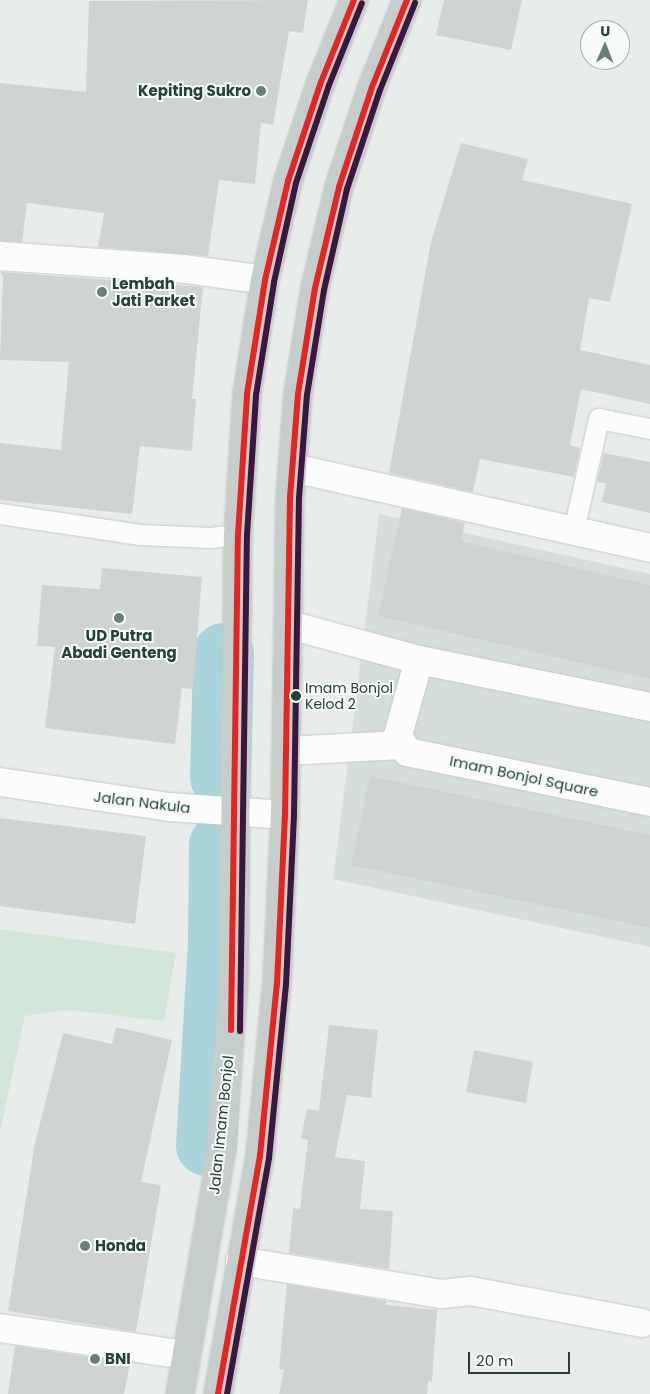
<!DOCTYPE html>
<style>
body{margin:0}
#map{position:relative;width:650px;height:1394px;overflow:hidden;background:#e8edeb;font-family:Poppins,sans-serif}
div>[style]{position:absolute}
.built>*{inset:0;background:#d6dedb}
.green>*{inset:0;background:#d1e6d8}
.river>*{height:61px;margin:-30.5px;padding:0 30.5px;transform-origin:30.5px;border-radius:30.5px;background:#a9d4db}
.building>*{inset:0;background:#cfd4d2}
.roads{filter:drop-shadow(0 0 1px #c5cac8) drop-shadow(0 0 1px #c5cac8)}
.service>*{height:20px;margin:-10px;padding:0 10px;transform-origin:10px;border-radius:10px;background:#fcfcfc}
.minor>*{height:28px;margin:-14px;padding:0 14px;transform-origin:14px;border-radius:14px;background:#fcfcfc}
.secondary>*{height:28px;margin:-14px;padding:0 14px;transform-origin:14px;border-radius:14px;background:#fcfcfc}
.trunk>*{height:28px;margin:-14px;padding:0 14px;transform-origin:14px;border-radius:14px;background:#c6cecc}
.bus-1>*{height:6px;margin:-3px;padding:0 3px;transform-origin:3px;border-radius:3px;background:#e52522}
.bus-2>*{height:6px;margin:-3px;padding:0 3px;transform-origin:3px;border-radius:3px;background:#3b163f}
.dots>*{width:14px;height:14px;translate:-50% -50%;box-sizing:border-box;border:2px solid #f7fbf9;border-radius:50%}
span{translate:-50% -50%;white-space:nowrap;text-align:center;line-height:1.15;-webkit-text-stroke:4px #f7fbf9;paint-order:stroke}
.bus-label{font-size:14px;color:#24423a}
.left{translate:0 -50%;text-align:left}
.poi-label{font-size:15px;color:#24423a;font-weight:700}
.right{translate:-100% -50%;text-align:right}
.street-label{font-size:15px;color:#24423a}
.north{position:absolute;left:580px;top:20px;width:50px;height:50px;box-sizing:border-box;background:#f7fbf9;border:1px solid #a3b1ad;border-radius:50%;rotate:1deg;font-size:14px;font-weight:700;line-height:20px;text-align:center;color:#24423a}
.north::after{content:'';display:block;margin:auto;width:18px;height:22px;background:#697e78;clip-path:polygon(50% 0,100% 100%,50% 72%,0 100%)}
.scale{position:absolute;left:468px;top:1352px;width:102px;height:22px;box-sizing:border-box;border:2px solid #24423a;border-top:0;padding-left:6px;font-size:15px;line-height:18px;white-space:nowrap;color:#24423a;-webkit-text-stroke:4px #f7fbf9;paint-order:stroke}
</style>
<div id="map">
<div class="built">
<i style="clip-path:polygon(379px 514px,650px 574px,650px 947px,333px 879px)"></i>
</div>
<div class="green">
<i style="clip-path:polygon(0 929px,176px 953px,164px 1021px,68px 1010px,25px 1016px,0 1132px)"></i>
</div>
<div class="river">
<i style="left:220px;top:777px;width:124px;rotate:-88.6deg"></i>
<i style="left:206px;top:1145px;width:203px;rotate:-86.6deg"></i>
<i style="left:218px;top:942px;width:98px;rotate:-89.4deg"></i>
</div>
<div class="building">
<i style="clip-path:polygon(308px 0,303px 33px,289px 31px,273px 125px,261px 123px,255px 184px,219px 180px,208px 256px,98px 247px,104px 213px,27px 203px,22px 242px,0 241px,0 83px,86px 92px,89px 1px)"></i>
<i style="clip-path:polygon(444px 0,522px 0,511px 50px,436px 35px)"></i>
<i style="clip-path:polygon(461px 143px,528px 159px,522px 180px,632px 204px,610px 302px,589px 298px,580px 350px,650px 365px,650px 404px,581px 389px,570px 445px,580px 448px,574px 477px,480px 459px,473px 492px,389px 473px,431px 242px)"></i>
<i style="clip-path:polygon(0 272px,203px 287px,192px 399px,196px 399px,192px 451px,140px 446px,132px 514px,0 500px,0 443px,61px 450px,69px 362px,0 360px,3px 276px)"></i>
<i style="clip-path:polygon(604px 453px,650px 462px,650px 513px,602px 502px,606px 483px,597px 482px)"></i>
<i style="clip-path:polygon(402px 508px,465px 523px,461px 541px,650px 585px,650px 679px,378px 616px)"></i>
<i style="clip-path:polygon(102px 568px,202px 577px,193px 689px,182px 688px,175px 744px,45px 728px,55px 647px,37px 646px,42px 585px,100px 589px)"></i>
<i style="clip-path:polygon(370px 776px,650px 835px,650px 928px,351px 865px)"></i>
<i style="clip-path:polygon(0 818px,146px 836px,135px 924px,0 906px)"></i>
<i style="clip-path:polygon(329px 1025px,378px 1030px,371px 1098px,347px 1095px,335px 1157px,365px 1161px,360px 1209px,393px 1211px,389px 1269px,289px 1253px,293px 1208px,300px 1209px,308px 1140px,301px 1138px,307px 1109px,319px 1111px)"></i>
<i style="clip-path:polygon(116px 1027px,172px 1040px,141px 1182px,161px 1185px,136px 1332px,8px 1311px,35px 1143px,63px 1033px,112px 1044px)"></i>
<i style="clip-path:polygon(474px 1050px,533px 1062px,526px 1103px,466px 1092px)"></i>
<i style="clip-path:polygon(287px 1284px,386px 1301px,386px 1305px,437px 1310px,432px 1382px,428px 1381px,427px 1394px,279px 1394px,284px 1370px,279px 1369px)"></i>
<i style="clip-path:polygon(15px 1346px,130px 1363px,124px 1394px,8px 1394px)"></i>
</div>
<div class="roads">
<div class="service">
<i style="left:0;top:514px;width:142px;rotate:8.5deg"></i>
<i style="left:140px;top:535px;width:70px;rotate:2.5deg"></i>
<i style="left:210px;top:538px;width:28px;rotate:-6deg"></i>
<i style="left:574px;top:531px;width:115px;rotate:-77.4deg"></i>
<i style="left:599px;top:419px;width:52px;rotate:11.1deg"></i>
</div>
<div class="minor">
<i style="left:0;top:256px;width:185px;rotate:4deg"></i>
<i style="left:185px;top:269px;width:81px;rotate:7.8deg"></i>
<i style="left:293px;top:468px;width:366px;rotate:12.6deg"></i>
<i style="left:289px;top:625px;width:135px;rotate:15.1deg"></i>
<i style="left:419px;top:660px;width:236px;rotate:11.5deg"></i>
<i style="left:419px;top:660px;width:78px;rotate:105.6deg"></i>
<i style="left:398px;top:735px;width:19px;rotate:62deg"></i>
<i style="left:407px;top:752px;width:248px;rotate:11.6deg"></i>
<i style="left:286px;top:751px;width:115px;rotate:-3deg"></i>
<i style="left:240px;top:1261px;width:205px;rotate:9.3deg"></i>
<i style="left:442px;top:1294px;width:29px;rotate:-6deg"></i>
<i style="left:471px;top:1291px;width:174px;rotate:10.6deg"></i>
<i style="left:0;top:1328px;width:188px;rotate:8.3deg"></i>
</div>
<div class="secondary">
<i style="left:0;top:782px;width:171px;rotate:8.4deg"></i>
<i style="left:169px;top:807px;width:116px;rotate:3.9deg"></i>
</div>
<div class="trunk">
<i style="left:180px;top:1394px;width:242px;rotate:-80.3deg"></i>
<i style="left:221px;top:1155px;width:173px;rotate:-85.7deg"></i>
<i style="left:234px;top:982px;width:447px;rotate:-89.5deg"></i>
<i style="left:238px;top:535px;width:141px;rotate:-86.3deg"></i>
<i style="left:247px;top:394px;width:115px;rotate:-81deg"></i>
<i style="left:265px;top:280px;width:102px;rotate:-76.9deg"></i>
<i style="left:288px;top:181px;width:104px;rotate:-71.6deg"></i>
<i style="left:321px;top:82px;width:88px;rotate:-68.1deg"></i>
<i style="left:218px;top:1394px;width:242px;rotate:-80deg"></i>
<i style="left:260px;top:1156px;width:173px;rotate:-84.4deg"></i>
<i style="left:277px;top:984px;width:169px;rotate:-87.3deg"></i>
<i style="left:285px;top:815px;width:317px;rotate:-89.1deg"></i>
<i style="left:290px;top:498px;width:104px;rotate:-85.6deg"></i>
<i style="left:298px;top:394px;width:107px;rotate:-80.9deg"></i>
<i style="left:315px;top:288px;width:104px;rotate:-76.6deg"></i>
<i style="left:339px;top:187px;width:105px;rotate:-71.7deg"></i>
<i style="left:372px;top:87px;width:94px;rotate:-68.1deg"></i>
</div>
</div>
<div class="bus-1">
<i style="left:231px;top:1030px;width:495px;rotate:-89.2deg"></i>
<i style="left:238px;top:535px;width:141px;rotate:-86.3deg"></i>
<i style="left:247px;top:394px;width:115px;rotate:-81deg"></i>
<i style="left:265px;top:280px;width:102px;rotate:-76.9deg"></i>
<i style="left:288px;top:181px;width:104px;rotate:-71.6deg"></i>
<i style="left:321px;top:82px;width:88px;rotate:-68.1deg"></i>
<i style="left:218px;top:1394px;width:242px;rotate:-80deg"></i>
<i style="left:260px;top:1156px;width:173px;rotate:-84.4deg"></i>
<i style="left:277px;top:984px;width:169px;rotate:-87.3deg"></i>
<i style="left:285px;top:815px;width:317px;rotate:-89.1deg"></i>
<i style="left:290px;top:498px;width:104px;rotate:-85.6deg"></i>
<i style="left:298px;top:394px;width:107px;rotate:-80.9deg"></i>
<i style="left:315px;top:288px;width:104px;rotate:-76.6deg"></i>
<i style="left:339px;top:187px;width:105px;rotate:-71.7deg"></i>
<i style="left:372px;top:87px;width:94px;rotate:-68.1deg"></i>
</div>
<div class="bus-2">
<i style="left:240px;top:1031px;width:496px;rotate:-89.2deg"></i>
<i style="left:247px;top:535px;width:140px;rotate:-86.3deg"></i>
<i style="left:256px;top:395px;width:114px;rotate:-80.9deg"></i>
<i style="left:274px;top:282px;width:101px;rotate:-77.5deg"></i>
<i style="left:296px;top:183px;width:103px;rotate:-71.4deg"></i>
<i style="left:329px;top:85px;width:88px;rotate:-68.1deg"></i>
<i style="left:227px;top:1394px;width:240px;rotate:-79.9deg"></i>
<i style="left:269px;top:1158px;width:174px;rotate:-84.4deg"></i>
<i style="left:286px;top:985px;width:170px;rotate:-87.3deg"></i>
<i style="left:294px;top:815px;width:317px;rotate:-89.1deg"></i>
<i style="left:299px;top:498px;width:103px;rotate:-85.6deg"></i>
<i style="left:307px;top:395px;width:106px;rotate:-80.8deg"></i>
<i style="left:324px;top:290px;width:104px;rotate:-77.2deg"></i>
<i style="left:347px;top:189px;width:104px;rotate:-71.6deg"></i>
<i style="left:380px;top:90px;width:94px;rotate:-68.1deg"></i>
</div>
<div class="dots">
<i style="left:261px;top:91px;background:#697e78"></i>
<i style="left:102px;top:292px;background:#697e78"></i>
<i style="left:119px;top:618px;background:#697e78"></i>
<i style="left:296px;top:696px;background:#24423a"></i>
<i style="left:85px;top:1246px;background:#697e78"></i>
<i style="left:95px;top:1359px;background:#697e78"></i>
</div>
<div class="bus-label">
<span class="left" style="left:305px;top:696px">Imam Bonjol<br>Kelod 2</span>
</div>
<div class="poi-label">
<span class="right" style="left:251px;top:91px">Kepiting Sukro</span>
<span class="left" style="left:112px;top:292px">Lembah<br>Jati Parket</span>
<span style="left:119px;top:644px">UD Putra<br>Abadi Genteng</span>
<span class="left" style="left:95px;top:1246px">Honda</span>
<span class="left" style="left:105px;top:1359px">BNI</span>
</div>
<div class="street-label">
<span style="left:524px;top:776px;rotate:12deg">Imam Bonjol Square</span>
<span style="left:142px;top:802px;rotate:7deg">Jalan Nakula</span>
<span style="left:221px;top:1125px;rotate:-84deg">Jalan Imam Bonjol</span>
</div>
<div class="north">U</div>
<div class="scale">20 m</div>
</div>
